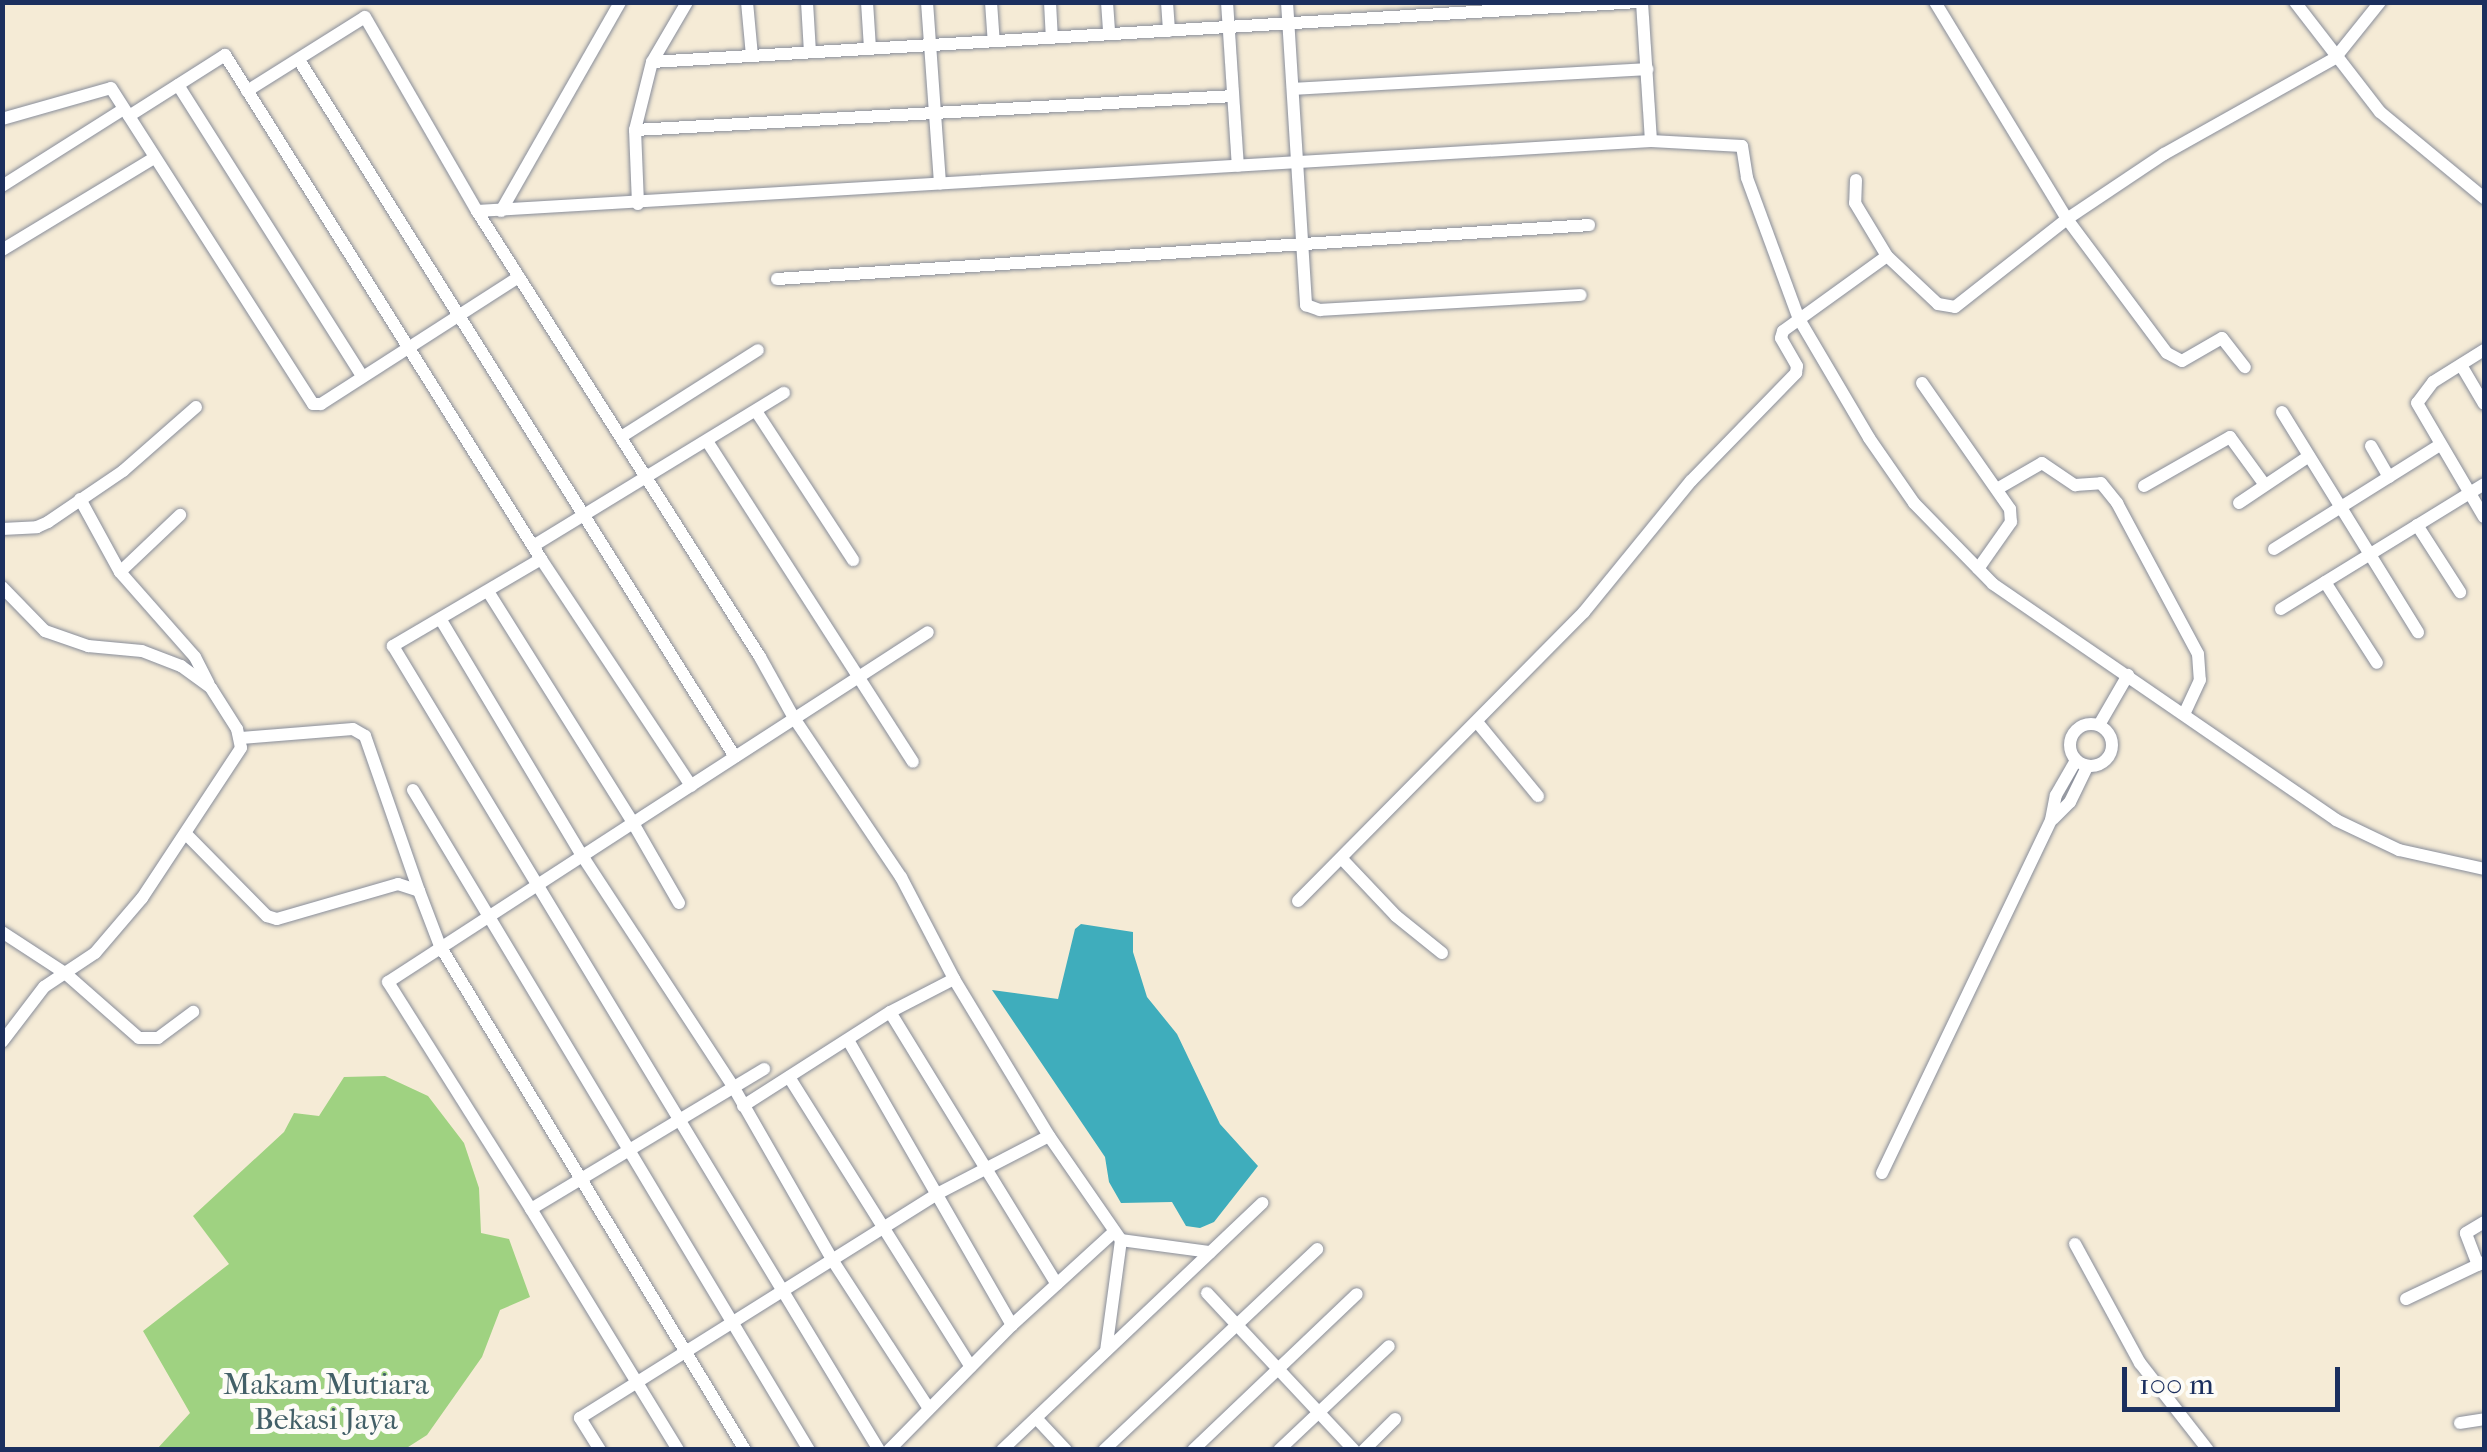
<!DOCTYPE html>
<style>
body{margin:0}
#map{position:relative;width:2487px;height:1452px;overflow:hidden;background:#f5ebd6;font-family:"IM FELL French Canon",serif}
div>[style]{position:absolute}
.green>*{inset:0;background:#9fd281}
.water>*{inset:0;background:#3fadbc}
.roads{filter:drop-shadow(0 0 2px #888d9a) drop-shadow(0 0 2px #888d9a)}
.street>*{height:12px;margin:-6px;padding:0 6px;transform-origin:6px;border-radius:6px;background:#fff}
.street>.ring{margin:-6px;padding:0;box-sizing:content-box;background:none;border:12px solid #fff;border-radius:50%}
span{translate:-50% -50%;white-space:nowrap;text-align:center;line-height:1.15;-webkit-text-stroke:10px #fdfcf7;paint-order:stroke}
.park-label{font-size:30px;color:#436068}
.frame{position:absolute;inset:0;border:5px solid #1b2f5e;pointer-events:none}
.scale{position:absolute;left:2122px;top:1367px;width:218px;height:45px;box-sizing:border-box;border:5px solid #1b2f5e;border-top:0;padding-left:12px;font-size:30px;line-height:35px;white-space:nowrap;color:#1b2f5e;-webkit-text-stroke:8px #fdfcf7;paint-order:stroke}
</style>
<div id="map">
<div class="green">
<i style="clip-path:polygon(385px 1076px,428px 1096px,464px 1143px,479px 1188px,481px 1233px,509px 1239px,530px 1297px,500px 1310px,482px 1357px,427px 1435px,405px 1449px,157px 1449px,190px 1413px,143px 1331px,229px 1264px,193px 1216px,284px 1132px,294px 1113px,319px 1116px,344px 1077px)"></i>
</div>
<div class="water">
<i style="clip-path:polygon(1081px 924px,1133px 932px,1133px 952px,1147px 997px,1177px 1034px,1220px 1124px,1258px 1166px,1214px 1222px,1200px 1228px,1186px 1226px,1172px 1202px,1121px 1203px,1109px 1182px,1105px 1157px,992px 990px,1058px 999px,1075px 929px)"></i>
</div>
<div class="roads">
<div class="street">
<i style="left:747px;top:2px;width:54px;rotate:84.7deg"></i>
<i style="left:807px;top:2px;width:50px;rotate:86.6deg"></i>
<i style="left:867px;top:2px;width:47px;rotate:86.3deg"></i>
<i style="left:927px;top:2px;width:182px;rotate:85.9deg"></i>
<i style="left:991px;top:2px;width:39px;rotate:86deg"></i>
<i style="left:1050px;top:2px;width:36px;rotate:87deg"></i>
<i style="left:1107px;top:2px;width:32px;rotate:86deg"></i>
<i style="left:1167px;top:2px;width:29px;rotate:86deg"></i>
<i style="left:1227px;top:2px;width:164px;rotate:86.2deg"></i>
<i style="left:1287px;top:2px;width:304px;rotate:86.4deg"></i>
<i style="left:1306px;top:305px;width:15px;rotate:20deg"></i>
<i style="left:1320px;top:310px;width:261px;rotate:-3.3deg"></i>
<i style="left:1642px;top:2px;width:139px;rotate:86.3deg"></i>
<i style="left:1935px;top:2px;width:254px;rotate:58.7deg"></i>
<i style="left:2067px;top:219px;width:167px;rotate:53.3deg"></i>
<i style="left:2167px;top:353px;width:17px;rotate:28deg"></i>
<i style="left:2182px;top:361px;width:46px;rotate:-29.9deg"></i>
<i style="left:2222px;top:338px;width:37px;rotate:52deg"></i>
<i style="left:2295px;top:2px;width:139px;rotate:52.3deg"></i>
<i style="left:2380px;top:112px;width:135px;rotate:39.6deg"></i>
<i style="left:299px;top:60px;width:822px;rotate:57.97deg"></i>
<i style="left:652px;top:62px;width:989px;rotate:-3.48deg"></i>
<i style="left:178px;top:85px;width:342px;rotate:57.7deg"></i>
<i style="left:1293px;top:89px;width:355px;rotate:-3.2deg"></i>
<i style="left:247px;top:91px;width:139px;rotate:-32.1deg"></i>
<i style="left:365px;top:17px;width:224px;rotate:60deg"></i>
<i style="left:477px;top:211px;width:528px;rotate:57.6deg"></i>
<i style="left:760px;top:657px;width:70px;rotate:60.9deg"></i>
<i style="left:794px;top:718px;width:192px;rotate:56.1deg"></i>
<i style="left:901px;top:877px;width:115px;rotate:62.5deg"></i>
<i style="left:954px;top:979px;width:184px;rotate:58.8deg"></i>
<i style="left:1049px;top:1136px;width:126px;rotate:55.3deg"></i>
<i style="left:129px;top:116px;width:114px;rotate:-32.4deg"></i>
<i style="left:225px;top:55px;width:595px;rotate:57.91deg"></i>
<i style="left:541px;top:559px;width:272px;rotate:56.5deg"></i>
<i style="left:2px;top:119px;width:113px;rotate:-15.9deg"></i>
<i style="left:111px;top:88px;width:375px;rotate:57.4deg"></i>
<i style="left:313px;top:404px;width:8px"></i>
<i style="left:321px;top:404px;width:235px;rotate:-32.7deg"></i>
<i style="left:635px;top:130px;width:599px;rotate:-3.25deg"></i>
<i style="left:1856px;top:180px;width:23px;rotate:92deg"></i>
<i style="left:1855px;top:203px;width:62px;rotate:58.9deg"></i>
<i style="left:2px;top:186px;width:144px;rotate:-32.3deg"></i>
<i style="left:638px;top:204px;width:74px;rotate:-92.3deg"></i>
<i style="left:635px;top:130px;width:70px;rotate:-76deg"></i>
<i style="left:652px;top:62px;width:69px;rotate:-59.7deg"></i>
<i style="left:477px;top:211px;width:1176px;rotate:-3.41deg"></i>
<i style="left:1651px;top:141px;width:91px;rotate:3.1deg"></i>
<i style="left:1742px;top:146px;width:32px;rotate:81deg"></i>
<i style="left:1747px;top:178px;width:150px;rotate:69.8deg"></i>
<i style="left:1799px;top:319px;width:138px;rotate:59.5deg"></i>
<i style="left:1869px;top:438px;width:79px;rotate:55.3deg"></i>
<i style="left:1914px;top:503px;width:113px;rotate:45.7deg"></i>
<i style="left:1993px;top:584px;width:416px;rotate:34.5deg"></i>
<i style="left:2336px;top:820px;width:70px;rotate:25.5deg"></i>
<i style="left:2399px;top:850px;width:87px;rotate:12.6deg"></i>
<i style="left:501px;top:211px;width:241px;rotate:-60.3deg"></i>
<i style="left:2px;top:250px;width:178px;rotate:-31.2deg"></i>
<i style="left:777px;top:279px;width:814px;rotate:-3.8deg"></i>
<i style="left:2484px;top:350px;width:60px;rotate:147.9deg"></i>
<i style="left:2433px;top:382px;width:26px;rotate:127deg"></i>
<i style="left:2417px;top:403px;width:132px;rotate:59.6deg"></i>
<i style="left:2461px;top:365px;width:45px;rotate:59.5deg"></i>
<i style="left:1922px;top:383px;width:154px;rotate:55.1deg"></i>
<i style="left:2010px;top:509px;width:13px;rotate:86deg"></i>
<i style="left:2011px;top:522px;width:57px;rotate:125.1deg"></i>
<i style="left:756px;top:411px;width:178px;rotate:56.9deg"></i>
<i style="left:2282px;top:412px;width:259px;rotate:58.3deg"></i>
<i style="left:621px;top:437px;width:162px;rotate:-32.4deg"></i>
<i style="left:707px;top:441px;width:381px;rotate:57.3deg"></i>
<i style="left:2371px;top:446px;width:36px;rotate:60deg"></i>
<i style="left:2144px;top:486px;width:99px;rotate:-29.7deg"></i>
<i style="left:2230px;top:437px;width:59px;rotate:53.9deg"></i>
<i style="left:1997px;top:489px;width:52px;rotate:-30deg"></i>
<i style="left:2042px;top:463px;width:40px;rotate:34deg"></i>
<i style="left:2075px;top:485px;width:26px;rotate:-4deg"></i>
<i style="left:2101px;top:483px;width:26px;rotate:51deg"></i>
<i style="left:2117px;top:503px;width:171px;rotate:61.8deg"></i>
<i style="left:2198px;top:654px;width:26px;rotate:86deg"></i>
<i style="left:2200px;top:680px;width:38px;rotate:115deg"></i>
<i style="left:80px;top:499px;width:83px;rotate:61.3deg"></i>
<i style="left:120px;top:572px;width:113px;rotate:48.6deg"></i>
<i style="left:195px;top:657px;width:30px;rotate:63deg"></i>
<i style="left:2239px;top:503px;width:84px;rotate:-33.9deg"></i>
<i style="left:2417px;top:525px;width:80px;rotate:57.3deg"></i>
<i style="left:2px;top:529px;width:35px;rotate:-3deg"></i>
<i style="left:37px;top:527px;width:12px;rotate:-24deg"></i>
<i style="left:48px;top:522px;width:91px;rotate:-34.2deg"></i>
<i style="left:123px;top:471px;width:97px;rotate:-41.2deg"></i>
<i style="left:533px;top:546px;width:294px;rotate:-31.4deg"></i>
<i style="left:2274px;top:549px;width:196px;rotate:-32.1deg"></i>
<i style="left:541px;top:559px;width:172px;rotate:149.6deg"></i>
<i style="left:393px;top:646px;width:939px;rotate:58.85deg"></i>
<i style="left:120px;top:572px;width:83px;rotate:-43.5deg"></i>
<i style="left:2325px;top:582px;width:96px;rotate:57.3deg"></i>
<i style="left:2px;top:587px;width:62px;rotate:45.7deg"></i>
<i style="left:45px;top:631px;width:46px;rotate:19.2deg"></i>
<i style="left:88px;top:646px;width:54px;rotate:5.3deg"></i>
<i style="left:142px;top:651px;width:42px;rotate:21deg"></i>
<i style="left:181px;top:666px;width:37px;rotate:36deg"></i>
<i style="left:211px;top:688px;width:49px;rotate:57.6deg"></i>
<i style="left:237px;top:729px;width:19px;rotate:78deg"></i>
<i style="left:241px;top:748px;width:180px;rotate:123.4deg"></i>
<i style="left:142px;top:898px;width:72px;rotate:130.5deg"></i>
<i style="left:95px;top:953px;width:61px;rotate:146.3deg"></i>
<i style="left:44px;top:987px;width:69px;rotate:127.4deg"></i>
<i style="left:489px;top:593px;width:271px;rotate:57.9deg"></i>
<i style="left:633px;top:823px;width:351px;rotate:-32.9deg"></i>
<i style="left:2281px;top:609px;width:238px;rotate:-31.6deg"></i>
<i style="left:441px;top:620px;width:276px;rotate:59.1deg"></i>
<i style="left:583px;top:857px;width:276px;rotate:56.8deg"></i>
<i style="left:734px;top:1088px;width:199px;rotate:60.2deg"></i>
<i style="left:833px;top:1261px;width:176px;rotate:57deg"></i>
<i style="left:1477px;top:722px;width:96px;rotate:50.5deg"></i>
<i class="ring" style="left:2070px;top:724px;width:30px;height:30px"></i>
<i style="left:2099px;top:725px;width:58px;rotate:-59.9deg"></i>
<i style="left:241px;top:738px;width:112px;rotate:-4.6deg"></i>
<i style="left:353px;top:729px;width:14px;rotate:30deg"></i>
<i style="left:365px;top:736px;width:164px;rotate:70.8deg"></i>
<i style="left:413px;top:790px;width:770px;rotate:59.04deg"></i>
<i style="left:2053px;top:819px;width:24px;rotate:-45deg"></i>
<i style="left:2070px;top:802px;width:39px;rotate:-64deg"></i>
<i style="left:187px;top:835px;width:114px;rotate:45.4deg"></i>
<i style="left:267px;top:916px;width:10px;rotate:17deg"></i>
<i style="left:277px;top:919px;width:126px;rotate:-16.1deg"></i>
<i style="left:398px;top:884px;width:22px;rotate:18deg"></i>
<i style="left:419px;top:891px;width:59px;rotate:69.1deg"></i>
<i style="left:440px;top:946px;width:589px;rotate:58.82deg"></i>
<i style="left:1343px;top:860px;width:77px;rotate:46.6deg"></i>
<i style="left:1396px;top:916px;width:59px;rotate:38.8deg"></i>
<i style="left:1298px;top:901px;width:407px;rotate:-45.3deg"></i>
<i style="left:1584px;top:612px;width:169px;rotate:-50.8deg"></i>
<i style="left:1691px;top:481px;width:151px;rotate:-45.8deg"></i>
<i style="left:1796px;top:373px;width:7px;rotate:-82deg"></i>
<i style="left:1797px;top:366px;width:32px;rotate:-120deg"></i>
<i style="left:1781px;top:338px;width:7px;rotate:-74deg"></i>
<i style="left:1783px;top:331px;width:128px;rotate:-35.8deg"></i>
<i style="left:1887px;top:256px;width:70px;rotate:43.3deg"></i>
<i style="left:1938px;top:304px;width:17px;rotate:10deg"></i>
<i style="left:1955px;top:307px;width:142px;rotate:-38.2deg"></i>
<i style="left:2067px;top:219px;width:117px;rotate:-33.8deg"></i>
<i style="left:2164px;top:154px;width:196px;rotate:-29.3deg"></i>
<i style="left:2335px;top:58px;width:72px;rotate:-51.2deg"></i>
<i style="left:679px;top:903px;width:92px;rotate:-119.9deg"></i>
<i style="left:633px;top:823px;width:292px;rotate:147deg"></i>
<i style="left:388px;top:982px;width:268px;rotate:57.8deg"></i>
<i style="left:531px;top:1209px;width:272px;rotate:-31deg"></i>
<i style="left:2px;top:932px;width:75px;rotate:33.1deg"></i>
<i style="left:65px;top:973px;width:98px;rotate:41.3deg"></i>
<i style="left:139px;top:1038px;width:19px"></i>
<i style="left:158px;top:1038px;width:44px;rotate:-36.6deg"></i>
<i style="left:890px;top:1012px;width:319px;rotate:58.5deg"></i>
<i style="left:848px;top:1040px;width:329px;rotate:60.1deg"></i>
<i style="left:789px;top:1077px;width:342px;rotate:57.9deg"></i>
<i style="left:743px;top:1106px;width:174px;rotate:-32.6deg"></i>
<i style="left:890px;top:1012px;width:72px;rotate:-27.3deg"></i>
<i style="left:1882px;top:1173px;width:391px;rotate:-64.4deg"></i>
<i style="left:2051px;top:820px;width:25px;rotate:-79deg"></i>
<i style="left:2056px;top:795px;width:39px;rotate:-60deg"></i>
<i style="left:531px;top:1209px;width:282px;rotate:58.6deg"></i>
<i style="left:2075px;top:1244px;width:136px;rotate:61.4deg"></i>
<i style="left:2140px;top:1363px;width:110px;rotate:52deg"></i>
<i style="left:2478px;top:1265px;width:34px;rotate:-111deg"></i>
<i style="left:2466px;top:1233px;width:21px;rotate:-31deg"></i>
<i style="left:1207px;top:1293px;width:215px;rotate:46.9deg"></i>
<i style="left:2406px;top:1299px;width:86px;rotate:-25.4deg"></i>
<i style="left:1106px;top:1351px;width:112px;rotate:-82.3deg"></i>
<i style="left:1121px;top:1240px;width:90px;rotate:7.7deg"></i>
<i style="left:1036px;top:1418px;width:44px;rotate:46.8deg"></i>
<i style="left:2460px;top:1423px;width:24px;rotate:-9deg"></i>
<i style="left:600px;top:1450px;width:38px;rotate:-122deg"></i>
<i style="left:580px;top:1418px;width:419px;rotate:-32.1deg"></i>
<i style="left:935px;top:1195px;width:128px;rotate:-27.4deg"></i>
<i style="left:889px;top:1450px;width:175px;rotate:-45.5deg"></i>
<i style="left:1012px;top:1325px;width:138px;rotate:-42.4deg"></i>
<i style="left:1002px;top:1450px;width:359px;rotate:-43.5deg"></i>
<i style="left:1104px;top:1450px;width:293px;rotate:-43.3deg"></i>
<i style="left:1193px;top:1450px;width:226px;rotate:-43.6deg"></i>
<i style="left:1279px;top:1450px;width:151px;rotate:-43.4deg"></i>
<i style="left:1364px;top:1450px;width:44px;rotate:-45deg"></i>
</div>
</div>
<div class="park-label">
<span style="left:326px;top:1402px">Makam Mutiara<br>Bekasi Jaya</span>
</div>
<div class="frame"></div>
<div class="scale">100 m</div>
</div>
